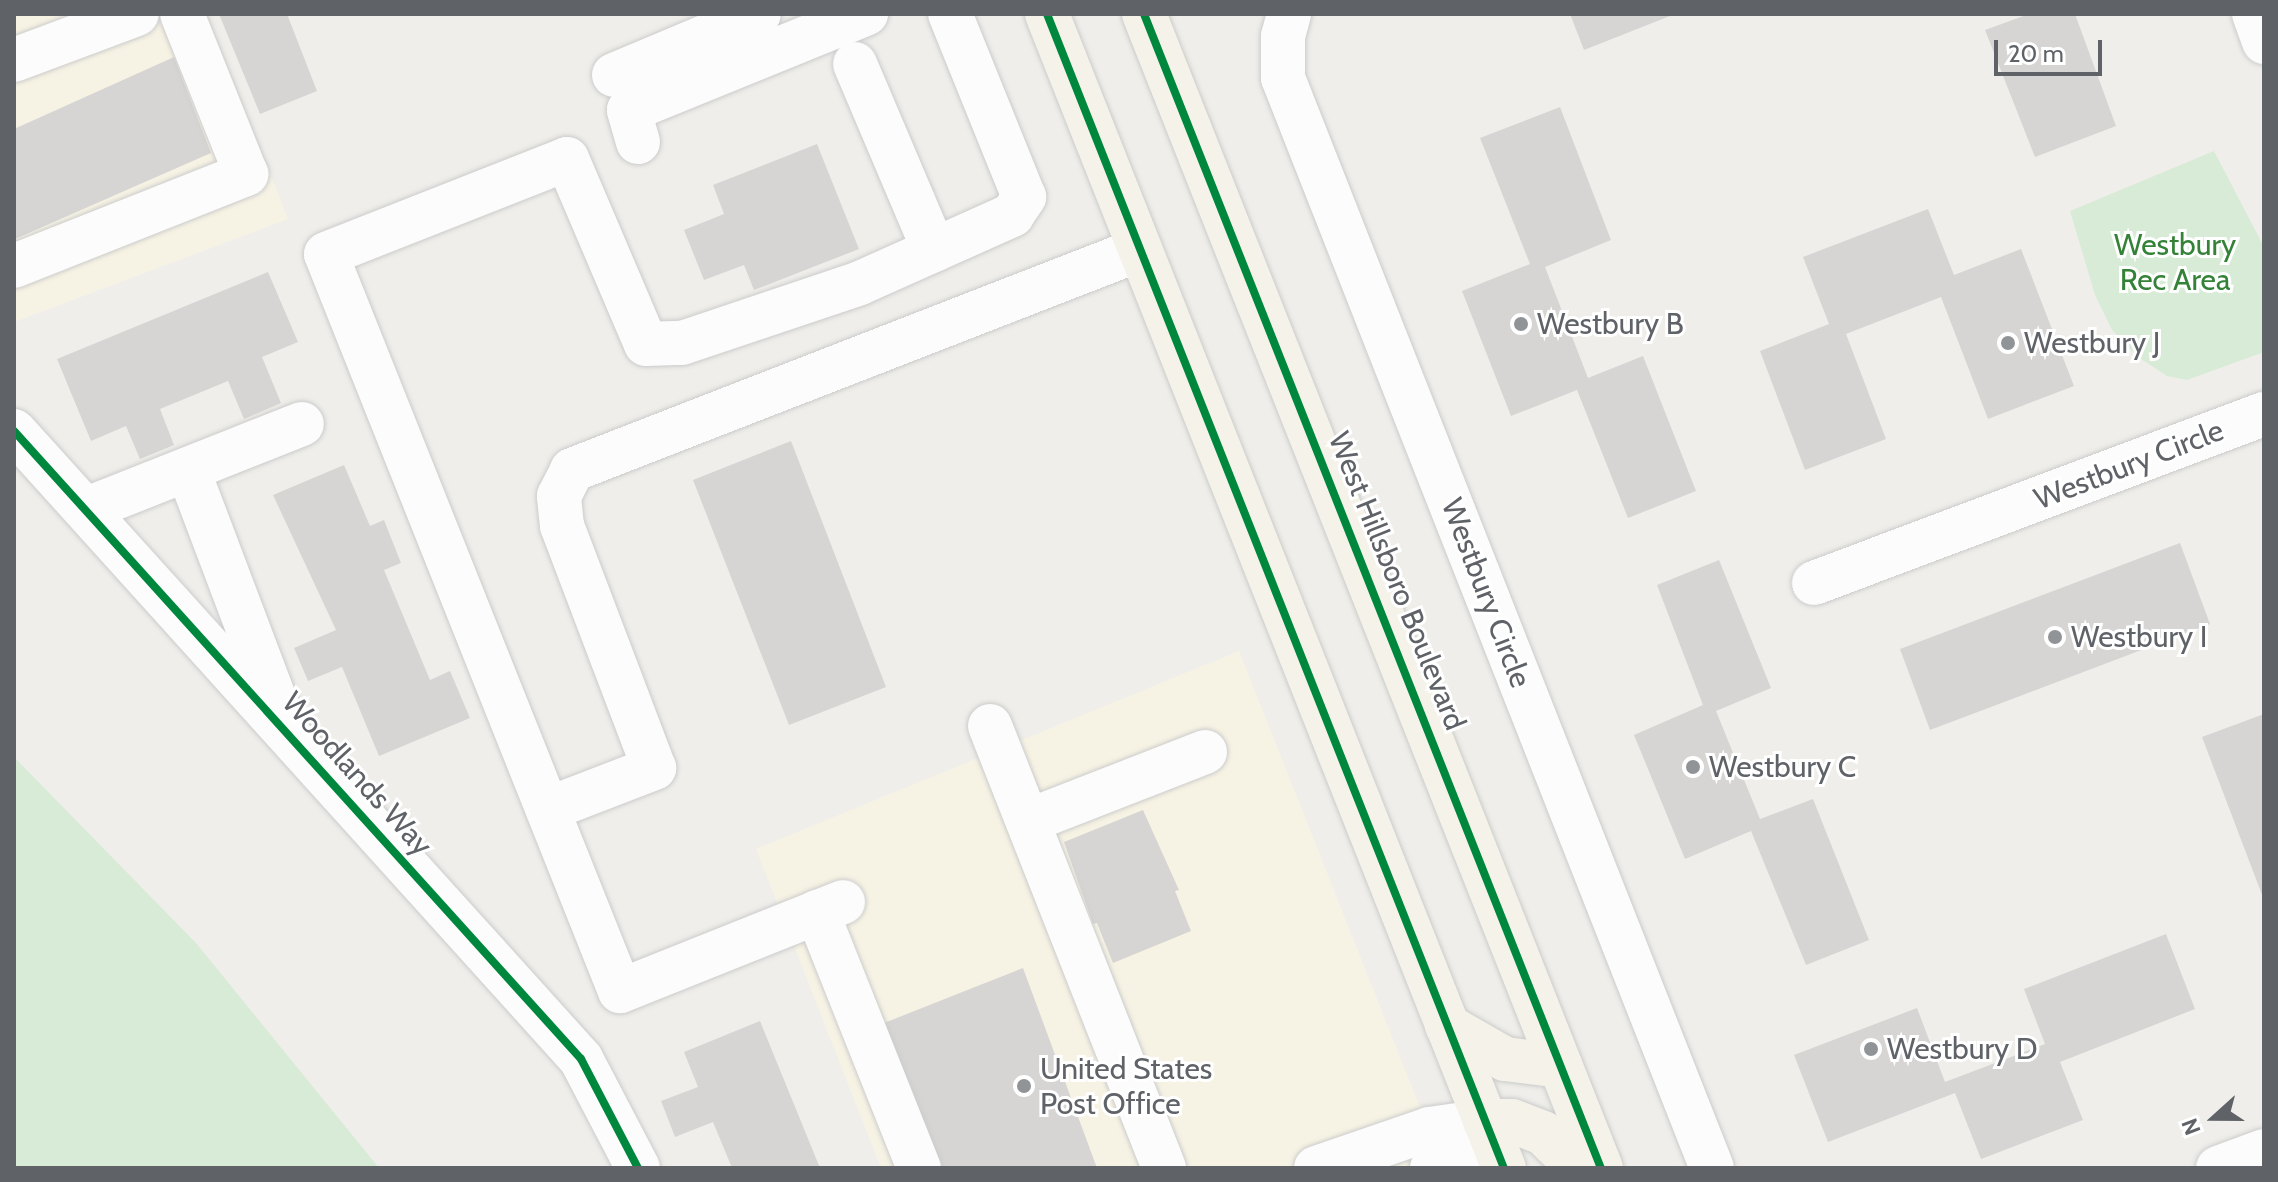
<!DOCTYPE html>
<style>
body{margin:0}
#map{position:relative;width:2278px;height:1182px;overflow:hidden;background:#efeeea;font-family:Cabin,sans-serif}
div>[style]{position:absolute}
.commercial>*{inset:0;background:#f7f3e4}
.green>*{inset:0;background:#d8ebd6}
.building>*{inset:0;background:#d6d5d3}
.roads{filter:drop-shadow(0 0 2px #cbcccc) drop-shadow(0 0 2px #cbcccc)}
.minor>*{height:44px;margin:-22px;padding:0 22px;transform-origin:22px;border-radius:22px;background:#fdfcfc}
.major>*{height:44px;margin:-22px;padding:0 22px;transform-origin:22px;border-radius:22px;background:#f4f2e9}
.cycleway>*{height:8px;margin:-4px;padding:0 4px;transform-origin:4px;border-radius:4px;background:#00873e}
.dots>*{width:22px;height:22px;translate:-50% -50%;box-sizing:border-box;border:4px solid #fff;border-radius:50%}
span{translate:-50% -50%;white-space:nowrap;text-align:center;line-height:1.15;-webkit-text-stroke:6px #fff;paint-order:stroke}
.park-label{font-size:30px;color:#348238}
.poi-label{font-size:30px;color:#5f6368}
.left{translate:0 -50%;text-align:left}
.street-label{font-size:30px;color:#5f6368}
.frame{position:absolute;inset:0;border:16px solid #5f6368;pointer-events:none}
.north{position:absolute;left:2174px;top:1078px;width:80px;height:80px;-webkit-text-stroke:6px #fff;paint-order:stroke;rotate:249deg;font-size:22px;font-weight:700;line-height:32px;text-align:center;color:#5f6368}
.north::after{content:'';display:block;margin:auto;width:28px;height:36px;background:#5f6368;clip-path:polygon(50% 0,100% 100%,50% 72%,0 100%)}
.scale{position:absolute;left:1994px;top:40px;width:108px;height:36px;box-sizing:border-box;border:4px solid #5f6368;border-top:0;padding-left:10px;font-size:24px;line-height:28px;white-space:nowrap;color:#5f6368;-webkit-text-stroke:6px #fff;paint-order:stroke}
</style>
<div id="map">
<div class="commercial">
<i style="clip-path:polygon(14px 14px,206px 14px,288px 219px,14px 322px)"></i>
<i style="clip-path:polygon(1239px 651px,1444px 1168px,881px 1168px,756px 849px)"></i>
</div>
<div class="green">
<i style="clip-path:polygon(2214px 151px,2264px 247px,2264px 352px,2187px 380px,2167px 376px,2138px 357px,2112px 330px,2095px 295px,2070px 211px)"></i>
<i style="clip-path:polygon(14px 757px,196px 943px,379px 1168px,14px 1168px)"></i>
</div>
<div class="building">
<i style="clip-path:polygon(219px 14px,287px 14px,317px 91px,260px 114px)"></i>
<i style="clip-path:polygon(1570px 14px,1675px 14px,1584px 50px)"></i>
<i style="clip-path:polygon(2029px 14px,2075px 14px,2116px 126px,2035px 157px,1985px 30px)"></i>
<i style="clip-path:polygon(174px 57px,211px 153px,15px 239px,14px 129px)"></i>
<i style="clip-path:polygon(1560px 107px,1611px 240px,1545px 267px,1588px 378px,1643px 356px,1696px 491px,1628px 518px,1577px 390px,1511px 416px,1462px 291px,1530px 264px,1480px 138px)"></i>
<i style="clip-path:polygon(817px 144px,859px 249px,754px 290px,744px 265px,704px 280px,684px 230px,724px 214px,713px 185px)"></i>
<i style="clip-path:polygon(1928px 209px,1954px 275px,2021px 249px,2074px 386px,1988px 419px,1941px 297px,1846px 334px,1886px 439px,1805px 470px,1760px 351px,1829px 324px,1803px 257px)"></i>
<i style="clip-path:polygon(268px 272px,298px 342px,262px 357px,281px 403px,244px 419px,228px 381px,160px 409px,174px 445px,140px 459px,126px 426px,91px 441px,57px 359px)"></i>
<i style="clip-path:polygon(791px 441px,886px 687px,789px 725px,693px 480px)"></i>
<i style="clip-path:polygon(344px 465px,370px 526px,384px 520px,401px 563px,384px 570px,430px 680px,450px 671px,470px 718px,379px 756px,342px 667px,308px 681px,294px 648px,336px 630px,273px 495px)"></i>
<i style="clip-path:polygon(2180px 543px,2210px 624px,1930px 730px,1900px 649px)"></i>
<i style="clip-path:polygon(1719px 560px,1771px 688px,1716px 711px,1760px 819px,1813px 799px,1869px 940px,1806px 965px,1751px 831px,1685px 859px,1634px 735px,1703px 705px,1657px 585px)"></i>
<i style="clip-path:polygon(2264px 714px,2264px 900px,2202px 737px)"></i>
<i style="clip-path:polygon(1143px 810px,1179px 890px,1175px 891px,1191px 931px,1113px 963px,1097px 923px,1093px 924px,1064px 842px)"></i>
<i style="clip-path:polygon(2166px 934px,2195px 1009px,2060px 1062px,2083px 1120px,1981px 1159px,1955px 1093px,1828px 1142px,1794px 1055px,1917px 1008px,1945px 1082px,2045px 1044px,2024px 989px)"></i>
<i style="clip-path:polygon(1023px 968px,1097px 1168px,941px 1168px,884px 1023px)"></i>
<i style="clip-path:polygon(760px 1021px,820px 1168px,732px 1168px,713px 1122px,675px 1137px,661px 1101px,698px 1087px,684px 1052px)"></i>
</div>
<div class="roads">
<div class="minor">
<i style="left:1289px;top:14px;width:23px;rotate:105deg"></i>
<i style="left:1283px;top:36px;width:42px;rotate:90deg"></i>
<i style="left:1283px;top:78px;width:1171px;rotate:68.52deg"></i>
<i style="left:2254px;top:14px;width:30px;rotate:70deg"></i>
<i style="left:14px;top:60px;width:131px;rotate:-20.5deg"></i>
<i style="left:855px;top:64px;width:202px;rotate:67deg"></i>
<i style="left:614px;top:75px;width:157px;rotate:-22.8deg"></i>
<i style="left:638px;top:142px;width:33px;rotate:-106deg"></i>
<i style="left:629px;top:110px;width:256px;rotate:-22.1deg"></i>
<i style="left:14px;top:266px;width:250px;rotate:-21.6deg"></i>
<i style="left:246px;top:174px;width:172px;rotate:-111.8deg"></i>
<i style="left:14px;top:431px;width:846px;rotate:47.92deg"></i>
<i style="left:581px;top:1059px;width:123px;rotate:62.4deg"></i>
<i style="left:188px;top:470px;width:258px;rotate:69.3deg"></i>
<i style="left:87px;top:509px;width:231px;rotate:-21.6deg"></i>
<i style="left:1814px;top:583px;width:481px;rotate:-20.6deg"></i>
<i style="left:990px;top:726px;width:475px;rotate:68.5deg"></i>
<i style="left:548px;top:809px;width:114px;rotate:-21.1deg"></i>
<i style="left:654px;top:768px;width:259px;rotate:-110.8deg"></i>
<i style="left:562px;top:526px;width:30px;rotate:-96deg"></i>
<i style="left:559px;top:496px;width:29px;rotate:-63deg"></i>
<i style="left:572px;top:470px;width:607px;rotate:-21.24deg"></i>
<i style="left:1028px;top:821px;width:190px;rotate:-21.3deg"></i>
<i style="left:843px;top:902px;width:240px;rotate:158.2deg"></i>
<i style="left:620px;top:991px;width:793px;rotate:-111.75deg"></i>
<i style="left:326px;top:254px;width:259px;rotate:-21.5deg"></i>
<i style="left:567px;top:159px;width:201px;rotate:66.9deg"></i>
<i style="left:646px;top:344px;width:36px;rotate:-2deg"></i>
<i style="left:682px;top:343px;width:188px;rotate:-18.6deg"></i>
<i style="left:860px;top:283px;width:167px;rotate:-24.1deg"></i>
<i style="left:1012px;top:215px;width:22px;rotate:-56deg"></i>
<i style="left:1024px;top:197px;width:197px;rotate:-112deg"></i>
<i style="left:817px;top:912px;width:276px;rotate:68.3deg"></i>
<i style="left:1316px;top:1168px;width:120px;rotate:-19deg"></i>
<i style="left:1429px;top:1129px;width:57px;rotate:-8.1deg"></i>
<i style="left:1432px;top:1168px;width:26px;rotate:-16deg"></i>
<i style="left:1457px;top:1161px;width:39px;rotate:10deg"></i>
<i style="left:2218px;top:1168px;width:49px;rotate:-20.3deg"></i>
</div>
<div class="major">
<i style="left:1047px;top:14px;width:1241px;rotate:68.4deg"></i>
<i style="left:1144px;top:14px;width:1241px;rotate:68.4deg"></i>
<i style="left:1447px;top:1026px;width:67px;rotate:29.6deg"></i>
<i style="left:1505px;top:1059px;width:56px;rotate:7.1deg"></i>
<i style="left:1485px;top:1121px;width:27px"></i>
<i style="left:1512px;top:1121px;width:33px;rotate:21deg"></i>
<i style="left:1543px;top:1133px;width:50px;rotate:44.2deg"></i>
</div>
</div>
<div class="cycleway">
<i style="left:1047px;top:14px;width:1241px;rotate:68.4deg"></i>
<i style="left:1144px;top:14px;width:1241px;rotate:68.4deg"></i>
<i style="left:14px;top:431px;width:846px;rotate:47.92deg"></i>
<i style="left:581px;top:1059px;width:123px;rotate:62.4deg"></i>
</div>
<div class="dots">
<i style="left:1521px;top:324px;background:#919496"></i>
<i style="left:2008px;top:343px;background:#919496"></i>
<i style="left:2055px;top:637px;background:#919496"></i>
<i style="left:1693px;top:767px;background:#919496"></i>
<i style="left:1871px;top:1049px;background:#919496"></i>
<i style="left:1024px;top:1086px;background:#919496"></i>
</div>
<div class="park-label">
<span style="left:2175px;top:262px">Westbury<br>Rec Area</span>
</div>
<div class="poi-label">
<span class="left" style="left:1537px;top:324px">Westbury B</span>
<span class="left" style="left:2024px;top:343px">Westbury J</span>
<span class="left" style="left:2071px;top:637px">Westbury I</span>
<span class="left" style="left:1709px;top:767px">Westbury C</span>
<span class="left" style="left:1887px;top:1049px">Westbury D</span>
<span class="left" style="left:1040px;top:1086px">United States<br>Post Office</span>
</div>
<div class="street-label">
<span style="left:2129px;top:465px;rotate:-21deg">Westbury Circle</span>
<span style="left:1397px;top:581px;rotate:68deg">West Hillsboro Boulevard</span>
<span style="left:1486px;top:593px;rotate:69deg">Westbury Circle</span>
<span style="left:357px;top:774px;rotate:48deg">Woodlands Way</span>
</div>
<div class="frame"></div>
<div class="north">N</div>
<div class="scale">20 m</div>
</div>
